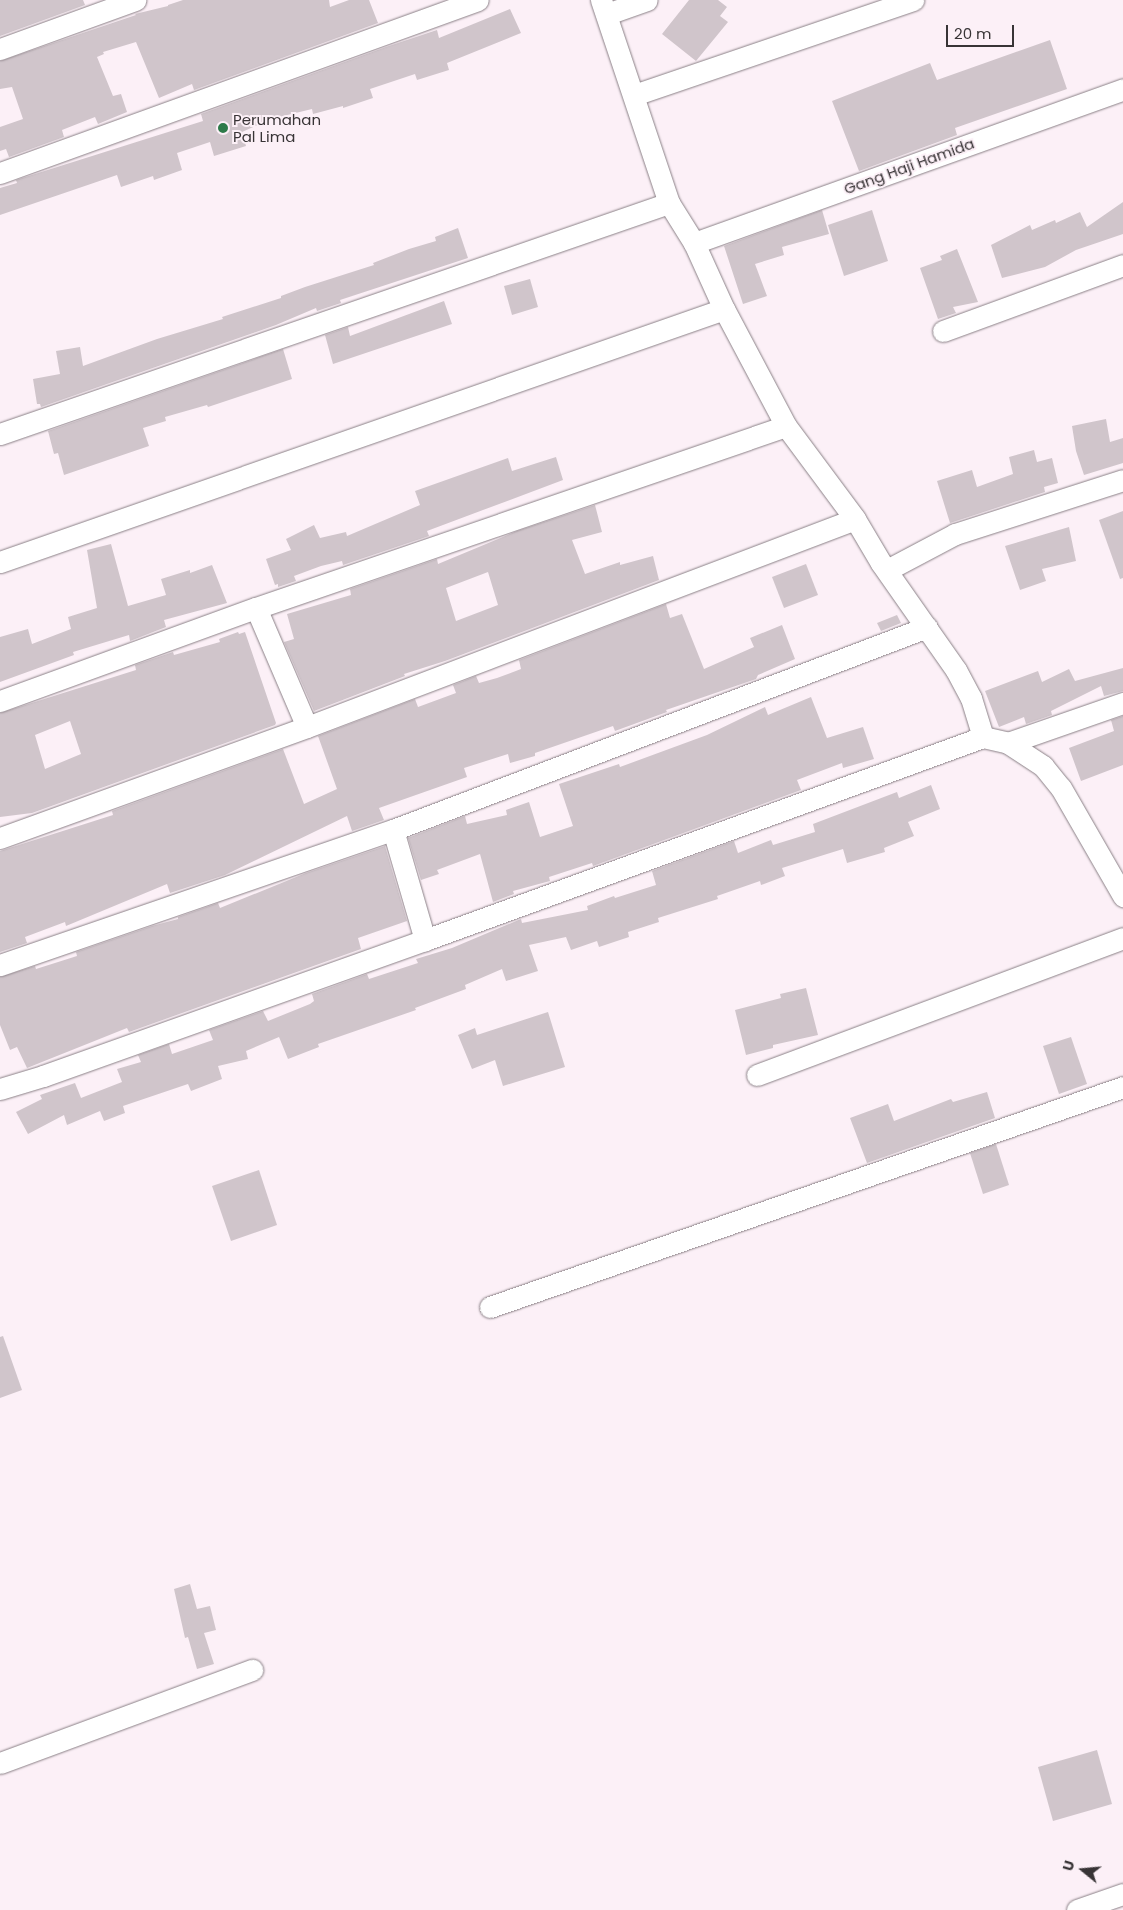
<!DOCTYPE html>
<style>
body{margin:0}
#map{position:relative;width:1123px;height:1910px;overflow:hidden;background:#fcf0f7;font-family:Poppins,sans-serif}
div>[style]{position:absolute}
.building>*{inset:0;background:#d0c5cb}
.roads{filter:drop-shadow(0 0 1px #8a8086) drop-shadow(0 0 1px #8a8086)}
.street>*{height:21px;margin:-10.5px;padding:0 10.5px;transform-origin:10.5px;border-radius:10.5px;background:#fff}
.dots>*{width:14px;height:14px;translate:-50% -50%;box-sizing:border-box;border:2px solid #fcf0f7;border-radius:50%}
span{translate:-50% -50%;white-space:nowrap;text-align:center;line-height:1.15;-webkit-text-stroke:4px #fcf0f7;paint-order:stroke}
.poi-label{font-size:15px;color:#383436}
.left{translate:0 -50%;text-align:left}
.street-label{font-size:15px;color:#383436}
.north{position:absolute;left:1058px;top:1845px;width:50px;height:50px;-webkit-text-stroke:4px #fcf0f7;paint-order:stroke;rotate:287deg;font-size:14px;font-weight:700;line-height:20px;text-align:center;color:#383436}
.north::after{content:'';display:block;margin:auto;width:18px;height:22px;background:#383436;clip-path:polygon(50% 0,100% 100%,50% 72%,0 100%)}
.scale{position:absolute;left:946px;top:25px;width:68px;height:22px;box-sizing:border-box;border:2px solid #383436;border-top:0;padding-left:6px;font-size:15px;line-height:18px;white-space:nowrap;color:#383436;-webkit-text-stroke:4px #fcf0f7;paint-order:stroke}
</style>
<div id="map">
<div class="building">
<i style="clip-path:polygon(0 0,83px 0,85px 5px,0 36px)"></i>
<i style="clip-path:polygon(183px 0,329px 0,330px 7px,349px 0,369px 0,378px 23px,194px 90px,192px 84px,159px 98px,136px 42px,103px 52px,104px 54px,97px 57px,113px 96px,121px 94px,127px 112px,98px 124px,95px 117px,62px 130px,64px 137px,9px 157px,6px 149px,0 151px,0 127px,23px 119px,12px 87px,0 89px,0 61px,136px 15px,135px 14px,168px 6px,168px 5px)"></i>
<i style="clip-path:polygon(689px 0,718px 0,727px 7px,720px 16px,728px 22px,696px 61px,662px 34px)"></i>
<i style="clip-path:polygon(510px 9px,521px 33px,447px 63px,449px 70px,417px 80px,415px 74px,370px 89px,373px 98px,343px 108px,343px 106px,313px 114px,312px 109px,271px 119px,242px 132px,246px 146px,214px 156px,210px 142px,177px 153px,182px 170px,154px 180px,153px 176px,121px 187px,117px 175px,0 215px,0 188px,17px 183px,16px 180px,203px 121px,201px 114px,386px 47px,437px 30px,439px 38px)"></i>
<i style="clip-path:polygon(1050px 40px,1067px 89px,955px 128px,957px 135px,859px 171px,832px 101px,930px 63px,937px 80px)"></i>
<i style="clip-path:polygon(1123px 202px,1123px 234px,1076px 250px,1045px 267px,1002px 278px,991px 245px,1030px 225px,1032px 230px,1055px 220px,1056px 223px,1080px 212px,1087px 227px)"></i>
<i style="clip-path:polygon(822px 210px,829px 234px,782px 247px,784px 255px,755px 264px,767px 296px,743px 304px,724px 246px)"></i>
<i style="clip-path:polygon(872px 210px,888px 261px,844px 276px,828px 225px)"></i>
<i style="clip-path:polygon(458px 228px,468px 258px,340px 300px,341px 303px,317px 311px,316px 308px,276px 325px,41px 407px,40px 404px,37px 404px,33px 379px,60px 374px,56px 351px,80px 347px,83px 366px,157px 339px,223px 319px,222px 317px,281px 298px,281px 296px,305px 287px,374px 265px,373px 263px,409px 249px,436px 241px,435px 237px)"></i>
<i style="clip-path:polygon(957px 249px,978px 302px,953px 307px,956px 313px,938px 319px,920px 268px,942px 260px,940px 256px)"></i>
<i style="clip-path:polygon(530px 279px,538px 307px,512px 315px,504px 286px)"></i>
<i style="clip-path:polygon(444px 301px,452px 324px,333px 364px,325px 335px,348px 327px,350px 336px)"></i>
<i style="clip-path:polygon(283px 349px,292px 379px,208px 407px,207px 405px,165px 417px,166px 421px,143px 428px,149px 446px,64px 475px,58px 453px,54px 454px,48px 431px)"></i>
<i style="clip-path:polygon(1106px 419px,1110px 442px,1123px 438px,1123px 463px,1084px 475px,1076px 451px,1072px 426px)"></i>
<i style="clip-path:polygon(1034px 450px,1037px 462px,1052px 458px,1058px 483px,1044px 487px,1045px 492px,950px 523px,937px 481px,972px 470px,977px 487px,1013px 474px,1009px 457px)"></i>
<i style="clip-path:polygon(556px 457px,563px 480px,427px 531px,429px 536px,343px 565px,342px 561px,321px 566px,294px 576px,296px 581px,278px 587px,278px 584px,275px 585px,266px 559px,291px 550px,286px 539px,314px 525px,320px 538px,346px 532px,347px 536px,420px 505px,415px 491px,508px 458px,512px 471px)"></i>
<i style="clip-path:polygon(evenodd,595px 505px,602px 532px,572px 540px,585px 574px,620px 562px,620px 565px,653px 556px,659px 580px,445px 661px,404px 674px,405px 676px,314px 711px,284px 642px,294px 639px,287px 614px,351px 595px,350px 589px,437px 559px,438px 564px,517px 531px,595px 505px,488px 572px,498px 605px,456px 621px,446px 588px,488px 572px)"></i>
<i style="clip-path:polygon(1123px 511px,1123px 578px,1120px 579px,1099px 520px)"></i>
<i style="clip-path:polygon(1069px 527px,1076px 561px,1042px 569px,1046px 581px,1020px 590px,1005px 546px)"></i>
<i style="clip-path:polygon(111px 544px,128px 606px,166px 595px,161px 579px,190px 570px,190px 573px,212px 565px,227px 603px,164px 620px,166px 627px,130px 641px,129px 635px,73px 652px,74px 655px,0 682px,0 637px,28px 629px,32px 644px,71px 629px,68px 617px,97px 608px,87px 550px)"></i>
<i style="clip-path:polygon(806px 564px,818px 595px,784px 608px,772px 577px)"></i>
<i style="clip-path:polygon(666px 604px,670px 618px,682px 614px,704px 669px,754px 647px,750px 638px,782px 625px,795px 659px,758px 675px,756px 679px,666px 710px,667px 712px,615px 731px,613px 726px,535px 753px,535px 756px,510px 763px,508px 754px,464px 768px,467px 777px,379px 808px,384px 820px,352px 831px,347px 816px,225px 875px,170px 893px,167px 884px,66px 926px,65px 922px,25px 937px,27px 943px,0 952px,0 851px,113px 815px,112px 811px,283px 749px,304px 804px,337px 789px,318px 736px,415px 699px,418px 707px,456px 693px,453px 685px,476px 676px,479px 683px,497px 678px,521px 669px,519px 660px)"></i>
<i style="clip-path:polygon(897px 615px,901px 623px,881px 631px,877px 623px)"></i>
<i style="clip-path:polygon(evenodd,238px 632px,239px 634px,245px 632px,276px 723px,275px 725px,32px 813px,0 817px,0 713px,136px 670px,135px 665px,173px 652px,174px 655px,220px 642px,219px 639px,238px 632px,70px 721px,81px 754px,45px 769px,35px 735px,70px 721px)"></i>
<i style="clip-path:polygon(1123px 668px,1123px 691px,1104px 696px,1101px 686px,1051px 711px,1052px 715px,1026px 724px,1024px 717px,999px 727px,985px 691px,1038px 671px,1042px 682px,1069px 669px,1075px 681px)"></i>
<i style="clip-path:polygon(811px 697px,827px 738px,863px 727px,874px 759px,843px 768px,842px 763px,797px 780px,801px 790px,593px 866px,592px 863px,549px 877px,550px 881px,513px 891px,514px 894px,493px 902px,480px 854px,437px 870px,439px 874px,421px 880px,408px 838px,465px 816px,467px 824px,507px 815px,506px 810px,529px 802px,540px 837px,573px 826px,559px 784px,619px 764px,620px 767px,707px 735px,765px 707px,768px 715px)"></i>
<i style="clip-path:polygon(1123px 716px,1123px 765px,1081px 781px,1069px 748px,1114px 731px,1111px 720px)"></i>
<i style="clip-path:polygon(931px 785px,940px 809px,908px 822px,914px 836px,884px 848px,885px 852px,847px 863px,843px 849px,782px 868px,785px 876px,761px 885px,760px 881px,717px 896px,718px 899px,658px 918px,659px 922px,628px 932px,629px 937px,599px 947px,597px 941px,571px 950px,566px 937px,529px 945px,538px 971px,506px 981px,502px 969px,465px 985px,466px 989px,415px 1008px,416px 1010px,318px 1044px,319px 1047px,288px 1059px,279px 1037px,246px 1051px,248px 1059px,218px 1066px,222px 1079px,191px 1091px,188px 1084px,123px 1106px,125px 1113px,104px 1121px,100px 1111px,67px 1125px,64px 1115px,28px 1134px,16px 1112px,42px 1099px,40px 1095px,75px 1083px,81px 1098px,122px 1082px,117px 1069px,141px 1062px,138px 1055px,169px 1044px,172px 1054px,213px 1040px,209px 1030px,263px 1011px,268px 1021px,310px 1004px,314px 1001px,312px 994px,367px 974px,369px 979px,418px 963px,416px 959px,452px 948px,521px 919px,522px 923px,588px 910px,587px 906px,614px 896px,615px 898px,656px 885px,652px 871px,734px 841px,738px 853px,771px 840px,773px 845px,815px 832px,813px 824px,897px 792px,899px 798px)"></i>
<i style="clip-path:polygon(385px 846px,407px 921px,358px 938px,361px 949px,129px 1032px,127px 1028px,27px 1068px,17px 1047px,10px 1050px,0 1025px,0 977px,35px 966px,36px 969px,77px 956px,76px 952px,152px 926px,178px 919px,178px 917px,218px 903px,220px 908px,306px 873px)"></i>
<i style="clip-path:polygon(806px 988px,818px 1035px,773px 1045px,773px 1048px,746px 1055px,735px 1010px,781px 998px,780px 994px)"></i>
<i style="clip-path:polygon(548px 1012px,565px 1067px,503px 1086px,495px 1060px,472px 1069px,458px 1035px,475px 1028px,477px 1035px)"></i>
<i style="clip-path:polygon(1071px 1037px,1087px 1084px,1059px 1094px,1043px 1046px)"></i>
<i style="clip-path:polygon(987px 1092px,995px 1118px,867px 1163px,850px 1118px,888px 1104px,894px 1121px,951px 1099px,953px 1102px)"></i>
<i style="clip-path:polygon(996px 1144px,1009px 1185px,983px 1194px,970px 1153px)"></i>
<i style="clip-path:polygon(259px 1170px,277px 1225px,231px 1241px,212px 1186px)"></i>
<i style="clip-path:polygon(3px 1336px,22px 1390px,0 1398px,0 1337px)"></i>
<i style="clip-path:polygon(190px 1584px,197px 1609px,210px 1606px,216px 1630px,204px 1633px,214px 1664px,197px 1669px,188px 1637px,185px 1638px,174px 1589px)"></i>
<i style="clip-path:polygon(1097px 1750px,1112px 1804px,1053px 1821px,1038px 1767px)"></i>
</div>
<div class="roads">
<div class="street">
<i style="left:601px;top:0;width:214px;rotate:71.5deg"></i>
<i style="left:669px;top:203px;width:47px;rotate:58deg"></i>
<i style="left:694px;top:243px;width:72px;rotate:65.6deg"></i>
<i style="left:724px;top:309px;width:132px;rotate:62.1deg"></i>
<i style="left:786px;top:426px;width:116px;rotate:53.4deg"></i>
<i style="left:855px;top:519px;width:51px;rotate:59.4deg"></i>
<i style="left:881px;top:563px;width:131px;rotate:55deg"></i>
<i style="left:956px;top:670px;width:32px;rotate:62deg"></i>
<i style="left:971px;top:698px;width:41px;rotate:72.9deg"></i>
<i style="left:983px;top:737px;width:26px;rotate:13deg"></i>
<i style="left:1008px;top:743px;width:122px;rotate:-19.2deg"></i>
<i style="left:607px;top:14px;width:42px;rotate:-19.3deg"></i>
<i style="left:0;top:49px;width:144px;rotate:-19.9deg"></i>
<i style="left:634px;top:95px;width:295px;rotate:-18.8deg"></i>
<i style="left:0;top:173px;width:508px;rotate:-19.9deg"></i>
<i style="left:694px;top:243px;width:456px;rotate:-19.7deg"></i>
<i style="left:943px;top:331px;width:192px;rotate:-20.1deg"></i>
<i style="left:0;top:434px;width:708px;rotate:-19.05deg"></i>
<i style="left:0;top:562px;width:767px;rotate:-19.26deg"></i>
<i style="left:887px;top:570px;width:77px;rotate:-27.9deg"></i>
<i style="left:955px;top:534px;width:176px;rotate:-17.8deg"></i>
<i style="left:256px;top:608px;width:129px;rotate:66.8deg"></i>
<i style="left:0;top:701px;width:272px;rotate:-20deg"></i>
<i style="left:256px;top:608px;width:560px;rotate:-18.95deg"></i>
<i style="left:1008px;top:743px;width:42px;rotate:33.3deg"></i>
<i style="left:1043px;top:766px;width:28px;rotate:51deg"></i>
<i style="left:1061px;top:788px;width:125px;rotate:60.1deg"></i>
<i style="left:393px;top:830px;width:115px;rotate:73.8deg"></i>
<i style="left:0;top:838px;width:326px;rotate:-19.9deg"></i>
<i style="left:307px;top:727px;width:586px;rotate:-20.78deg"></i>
<i style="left:0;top:965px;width:416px;rotate:-19deg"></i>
<i style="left:393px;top:830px;width:571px;rotate:-20.81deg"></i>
<i style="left:757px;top:1075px;width:391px;rotate:-20.5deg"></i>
<i style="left:0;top:1089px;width:45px;rotate:-16.8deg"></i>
<i style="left:43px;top:1076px;width:405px;rotate:-19.6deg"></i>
<i style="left:425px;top:940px;width:594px;rotate:-19.99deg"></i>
<i style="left:490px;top:1307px;width:670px;rotate:-19.16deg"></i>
<i style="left:0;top:1763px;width:269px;rotate:-20.3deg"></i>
<i style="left:1077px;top:1910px;width:49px;rotate:-19.2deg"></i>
</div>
</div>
<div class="dots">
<i style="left:223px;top:128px;background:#2d7a49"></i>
</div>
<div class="poi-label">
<span class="left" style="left:233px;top:128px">Perumahan<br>Pal Lima</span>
</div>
<div class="street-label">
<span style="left:909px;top:166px;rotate:-20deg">Gang Haji Hamida</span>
</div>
<div class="north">U</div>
<div class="scale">20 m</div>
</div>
